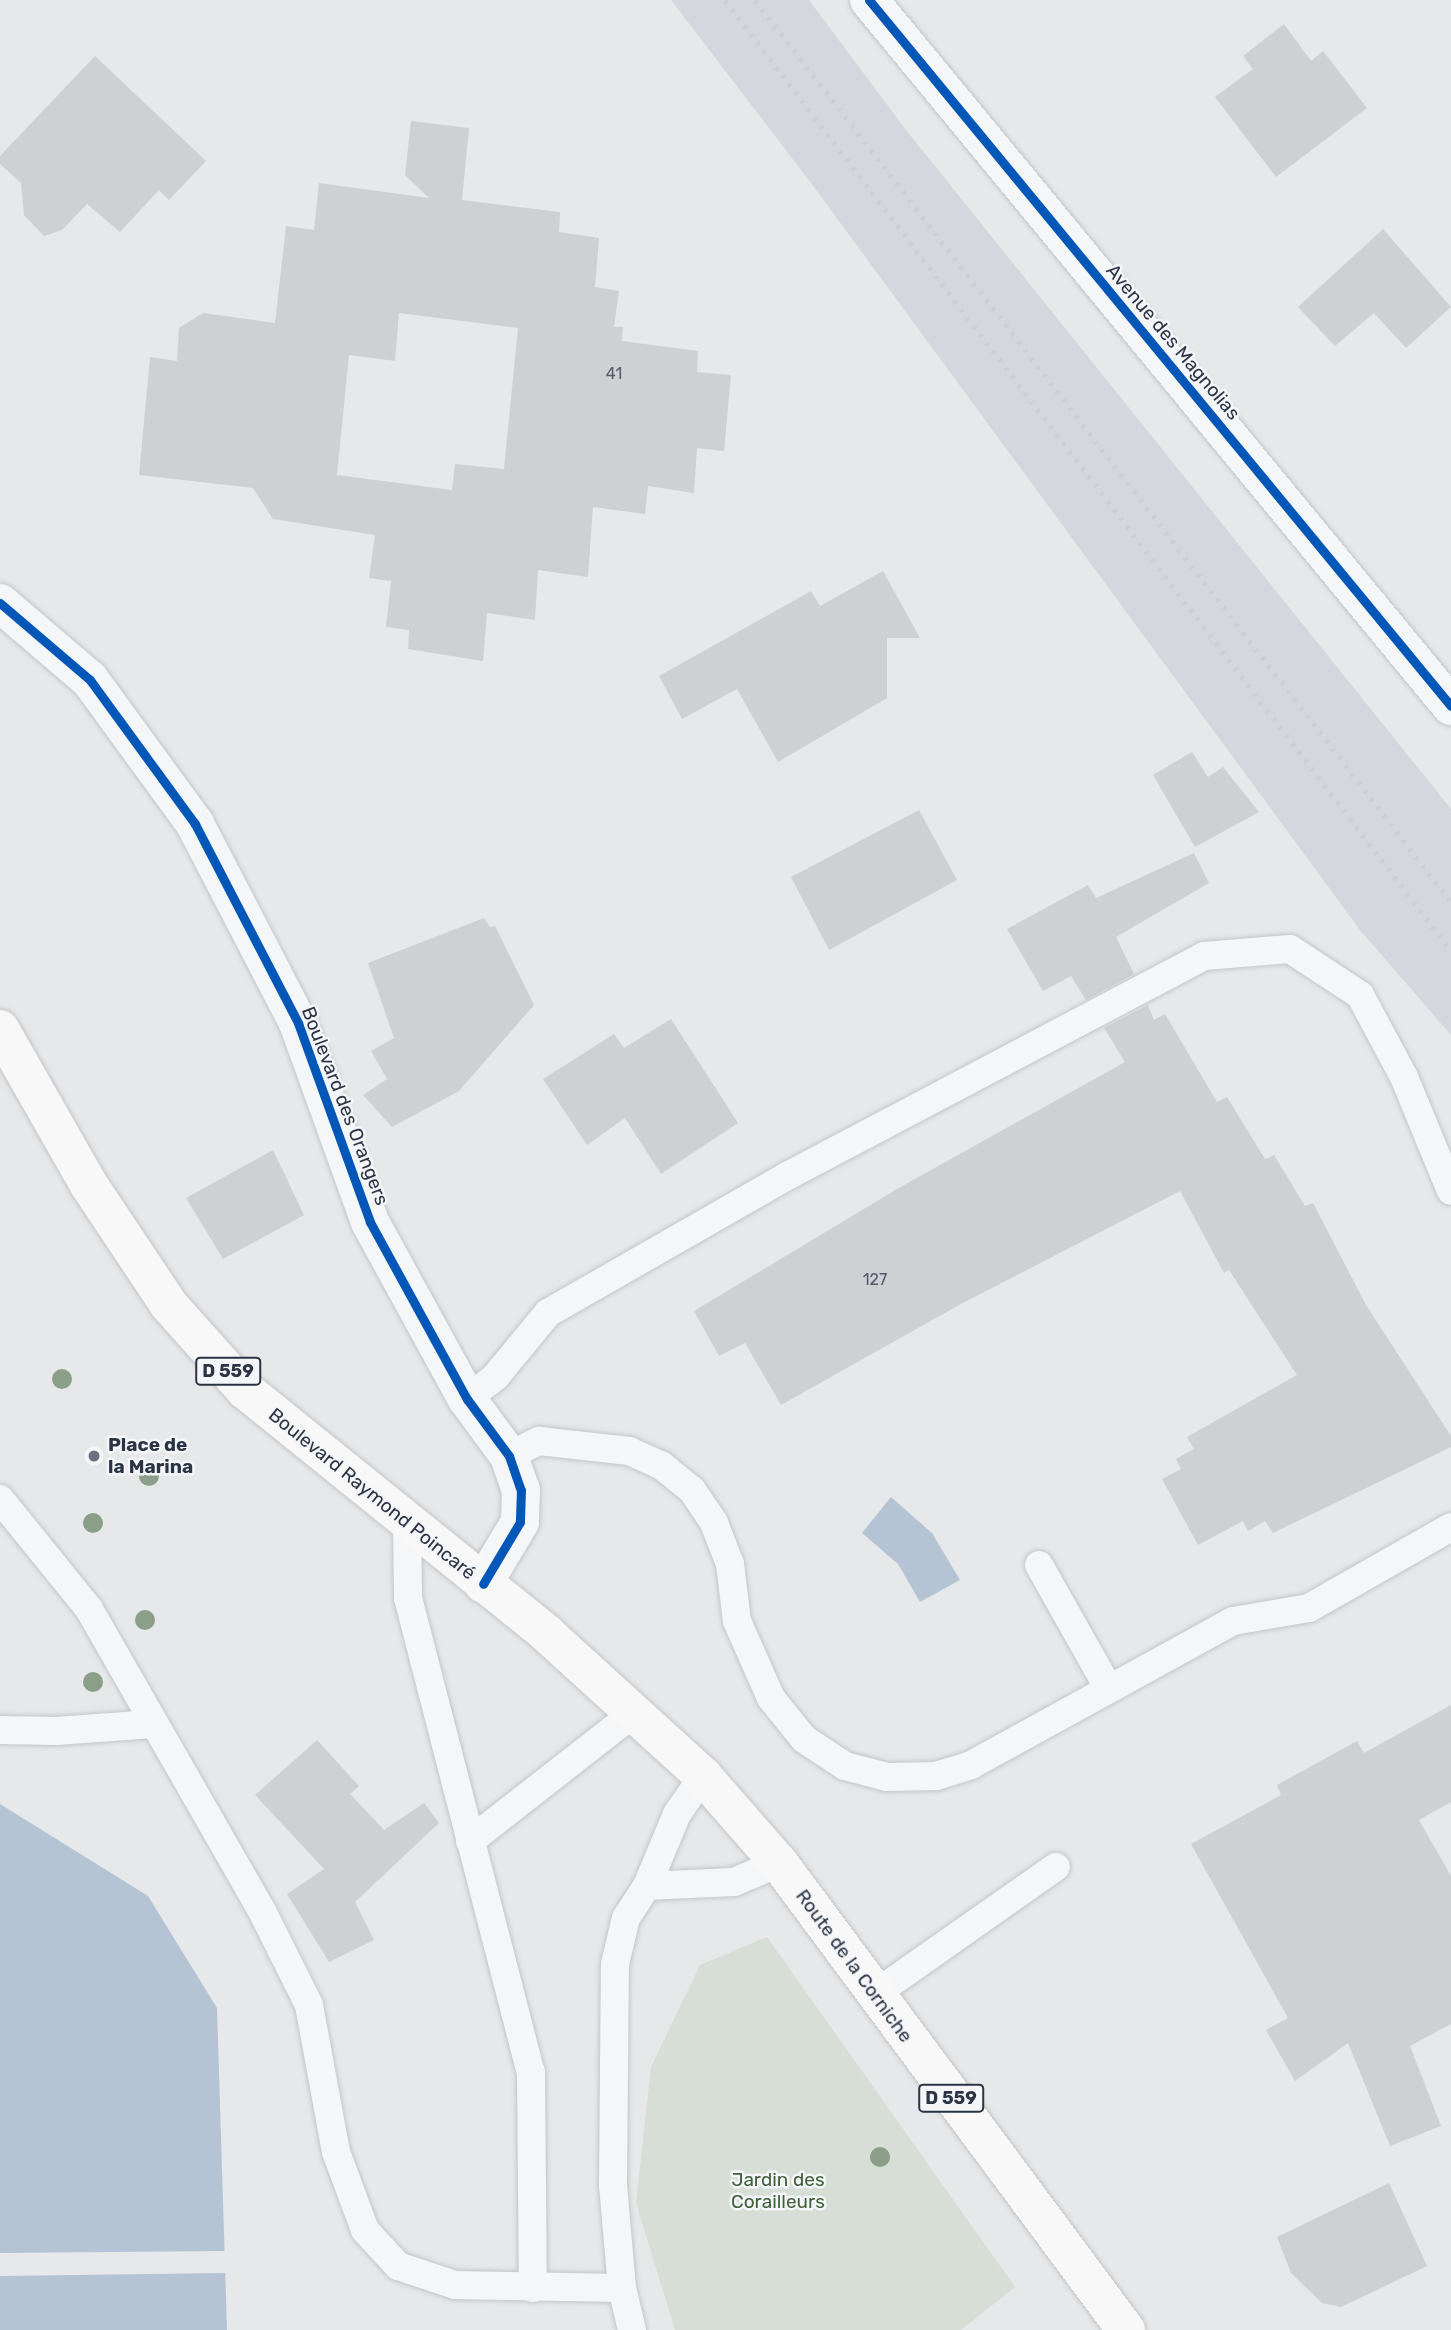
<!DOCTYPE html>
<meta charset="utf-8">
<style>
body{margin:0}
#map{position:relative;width:1451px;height:2330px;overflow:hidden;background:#e6e8ea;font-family:Rubik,sans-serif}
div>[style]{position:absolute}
.built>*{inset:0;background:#d4d7dd}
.green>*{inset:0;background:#d6ded6}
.water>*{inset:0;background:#b4c4d5}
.pier>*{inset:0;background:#e6e8ea}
.building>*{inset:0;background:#ced0d3}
.roads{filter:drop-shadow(0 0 2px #c4c6c8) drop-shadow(0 0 2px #c4c6c8)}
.lane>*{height:28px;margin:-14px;padding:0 14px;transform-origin:14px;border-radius:14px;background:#f5f6f7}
.street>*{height:38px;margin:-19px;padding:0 19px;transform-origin:19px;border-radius:19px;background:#f5f6f7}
.primary>*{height:38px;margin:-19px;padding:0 19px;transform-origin:19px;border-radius:19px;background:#f8f8f8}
.rail>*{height:5px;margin-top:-2.5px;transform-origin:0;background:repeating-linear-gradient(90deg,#cecfd2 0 3.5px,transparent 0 10.5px)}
.cycleway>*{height:9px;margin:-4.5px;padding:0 4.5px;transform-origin:4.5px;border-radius:4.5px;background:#0057b8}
.trees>*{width:20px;height:20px;margin:-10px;border-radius:50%;background:#8a9e88}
.dots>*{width:19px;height:19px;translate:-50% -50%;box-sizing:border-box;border:4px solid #f4f6f9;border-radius:50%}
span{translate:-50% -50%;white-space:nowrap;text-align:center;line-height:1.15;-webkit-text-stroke:5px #f4f6f9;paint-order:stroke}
.number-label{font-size:16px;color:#545c69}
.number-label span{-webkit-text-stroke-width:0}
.shield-label span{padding:2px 5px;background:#f4f6f9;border:2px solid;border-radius:5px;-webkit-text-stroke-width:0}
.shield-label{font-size:18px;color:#2b3445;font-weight:700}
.street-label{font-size:19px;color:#2b3445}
.poi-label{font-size:19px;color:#2b3445;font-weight:700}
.left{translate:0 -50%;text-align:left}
.park-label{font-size:19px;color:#3f6138}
</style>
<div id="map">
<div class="built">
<i style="clip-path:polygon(671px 0,809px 0,906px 130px,1451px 809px,1451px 1035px,1360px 930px,811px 183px)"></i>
</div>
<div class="green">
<i style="clip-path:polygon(767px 1937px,1015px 2287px,961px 2330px,675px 2330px,636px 2203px,651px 2067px,700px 1965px)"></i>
</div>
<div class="water">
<i style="clip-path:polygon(891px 1497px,932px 1533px,960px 1580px,920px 1602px,898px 1564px,862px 1533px)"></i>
<i style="clip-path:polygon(0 1804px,148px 1896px,217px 2008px,227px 2330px,0 2330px)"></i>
</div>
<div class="pier">
<i style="clip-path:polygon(226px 2251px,226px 2273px,0 2276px,0 2253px)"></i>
</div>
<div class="building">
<i style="clip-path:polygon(1284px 24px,1311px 61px,1323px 51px,1367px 108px,1276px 177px,1215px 97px,1253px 69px,1243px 56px)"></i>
<i style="clip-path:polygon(95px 56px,206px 161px,169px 200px,159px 190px,120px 232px,87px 204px,62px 230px,44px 236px,24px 215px,21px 183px,0 164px,0 156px)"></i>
<i style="clip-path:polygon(evenodd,411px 121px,469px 128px,462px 200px,560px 212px,559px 232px,599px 238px,595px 287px,619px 291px,614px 327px,623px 327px,622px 341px,698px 351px,697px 372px,731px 375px,724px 451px,697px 448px,694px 493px,648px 486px,645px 514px,593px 507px,588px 577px,538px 570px,535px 620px,487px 613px,483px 661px,408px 649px,409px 630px,386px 627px,391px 581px,369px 578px,375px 535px,273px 519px,253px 488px,139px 475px,150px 357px,177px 361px,179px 328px,203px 313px,275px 323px,286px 226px,314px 230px,319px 183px,429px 198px,405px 175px,411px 121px,399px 313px,518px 328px,504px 469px,455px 464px,452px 490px,337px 475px,349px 355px,395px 361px,399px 313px)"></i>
<i style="clip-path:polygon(1383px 229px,1451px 307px,1406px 348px,1374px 313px,1335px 346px,1298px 307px)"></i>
<i style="clip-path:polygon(883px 571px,920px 638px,887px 638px,887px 698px,778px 762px,737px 689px,682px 719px,659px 676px,811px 591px,820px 606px)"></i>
<i style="clip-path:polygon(1192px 752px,1208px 777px,1223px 767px,1259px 812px,1195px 847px,1153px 775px)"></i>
<i style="clip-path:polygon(919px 810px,957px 880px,829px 950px,791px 877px)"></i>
<i style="clip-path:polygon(1194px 853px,1209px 883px,1116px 937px,1134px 974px,1086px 1000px,1071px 976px,1043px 991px,1007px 929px,1088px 885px,1096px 898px)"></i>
<i style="clip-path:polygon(484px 918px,490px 927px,495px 926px,534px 1005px,459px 1091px,392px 1127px,363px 1095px,387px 1079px,371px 1051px,394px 1038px,368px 963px)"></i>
<i style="clip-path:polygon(1148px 1005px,1154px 1020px,1165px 1014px,1217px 1102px,1227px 1097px,1265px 1159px,1274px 1155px,1305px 1206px,1313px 1203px,1366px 1305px,1451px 1436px,1451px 1447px,1273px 1533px,1265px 1521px,1248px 1531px,1243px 1521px,1198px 1545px,1162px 1479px,1181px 1469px,1176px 1459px,1194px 1449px,1187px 1437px,1297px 1375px,1229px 1270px,1224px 1273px,1180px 1191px,959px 1305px,781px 1405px,745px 1343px,719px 1356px,694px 1311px,897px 1189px,1125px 1062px,1104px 1028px)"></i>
<i style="clip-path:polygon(671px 1019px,738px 1123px,661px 1174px,625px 1118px,587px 1145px,543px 1079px,614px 1034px,624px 1048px)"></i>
<i style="clip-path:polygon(273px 1150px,304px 1215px,223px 1259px,186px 1198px)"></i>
<i style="clip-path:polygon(1451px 1705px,1451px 1802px,1419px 1820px,1451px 1876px,1451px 2024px,1410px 2046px,1441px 2126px,1390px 2146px,1348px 2043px,1295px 2081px,1266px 2030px,1288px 2018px,1191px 1844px,1281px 1795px,1277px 1785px,1357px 1741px,1364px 1753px)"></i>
<i style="clip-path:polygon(317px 1740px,359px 1786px,350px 1794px,384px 1830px,424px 1803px,439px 1823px,355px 1902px,374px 1940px,329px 1962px,287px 1894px,324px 1869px,255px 1795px)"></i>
<i style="clip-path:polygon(1389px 2183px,1427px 2266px,1341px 2307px,1322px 2303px,1291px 2273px,1277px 2237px)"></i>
</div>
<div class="roads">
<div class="lane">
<i style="left:467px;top:1399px;width:37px;rotate:-38deg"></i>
<i style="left:496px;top:1376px;width:82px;rotate:-50.5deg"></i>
<i style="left:548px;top:1313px;width:278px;rotate:-29.8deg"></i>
<i style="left:789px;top:1175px;width:469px;rotate:-27.8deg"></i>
<i style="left:1204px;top:956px;width:86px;rotate:-4.7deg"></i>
<i style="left:1290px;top:949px;width:84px;rotate:33.3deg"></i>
<i style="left:1360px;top:995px;width:93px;rotate:61.8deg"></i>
<i style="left:1404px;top:1077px;width:123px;rotate:67.6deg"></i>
<i style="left:509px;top:1456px;width:34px;rotate:-27deg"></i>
<i style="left:539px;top:1441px;width:91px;rotate:6.3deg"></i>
<i style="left:629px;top:1451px;width:35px;rotate:24deg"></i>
<i style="left:661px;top:1465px;width:40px;rotate:39deg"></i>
<i style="left:692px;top:1490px;width:40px;rotate:56deg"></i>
<i style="left:714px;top:1523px;width:44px;rotate:68.7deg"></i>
<i style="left:730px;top:1564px;width:57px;rotate:83deg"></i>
<i style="left:737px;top:1621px;width:84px;rotate:66.2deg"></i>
<i style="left:771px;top:1698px;width:53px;rotate:51.2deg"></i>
<i style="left:804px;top:1739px;width:49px;rotate:33.4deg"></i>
<i style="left:845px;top:1766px;width:43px;rotate:14.7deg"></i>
<i style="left:887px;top:1777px;width:49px;rotate:-1.2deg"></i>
<i style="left:936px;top:1776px;width:37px;rotate:-17deg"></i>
<i style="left:971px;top:1765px;width:299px;rotate:-28.8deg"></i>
<i style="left:1233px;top:1621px;width:77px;rotate:-9.7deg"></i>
<i style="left:1309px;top:1608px;width:163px;rotate:-29.7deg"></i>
<i style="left:0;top:1499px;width:141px;rotate:51deg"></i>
<i style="left:89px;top:1609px;width:348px;rotate:60.2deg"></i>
<i style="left:262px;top:1911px;width:105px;rotate:63.4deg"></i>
<i style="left:309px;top:2005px;width:149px;rotate:79.6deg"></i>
<i style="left:336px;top:2152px;width:83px;rotate:69.6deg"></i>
<i style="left:365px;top:2230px;width:49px;rotate:47.5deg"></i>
<i style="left:398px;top:2266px;width:60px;rotate:18.4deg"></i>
<i style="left:455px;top:2285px;width:167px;rotate:1deg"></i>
<i style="left:622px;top:2288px;width:43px;rotate:76.6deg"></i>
<i style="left:407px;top:1524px;width:74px;rotate:89.2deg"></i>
<i style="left:408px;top:1598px;width:490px;rotate:75.5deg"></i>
<i style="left:531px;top:2072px;width:216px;rotate:89.5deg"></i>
<i style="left:1039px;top:1565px;width:142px;rotate:60.6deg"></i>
<i style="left:0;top:1730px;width:56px;rotate:1deg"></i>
<i style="left:56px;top:1731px;width:97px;rotate:-4.1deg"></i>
<i style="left:470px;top:1841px;width:209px;rotate:-38deg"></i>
<i style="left:647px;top:1886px;width:87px;rotate:-2.6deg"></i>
<i style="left:734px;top:1882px;width:49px;rotate:-22.9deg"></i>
<i style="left:875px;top:1994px;width:221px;rotate:-35.1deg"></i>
<i style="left:622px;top:2288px;width:103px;rotate:-95deg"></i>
<i style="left:613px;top:2185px;width:221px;rotate:-89.5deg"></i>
<i style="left:615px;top:1964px;width:47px;rotate:-76.6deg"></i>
<i style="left:626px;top:1918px;width:38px;rotate:-57deg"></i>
<i style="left:647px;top:1886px;width:78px;rotate:-67.4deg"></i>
<i style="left:677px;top:1814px;width:46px;rotate:-55.6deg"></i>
</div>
<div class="street">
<i style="left:869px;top:0;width:915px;rotate:50.5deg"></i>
<i style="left:0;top:603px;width:118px;rotate:40.5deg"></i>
<i style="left:90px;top:680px;width:178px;rotate:53.9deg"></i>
<i style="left:195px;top:824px;width:224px;rotate:62.6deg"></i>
<i style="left:298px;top:1023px;width:212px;rotate:70.1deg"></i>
<i style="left:370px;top:1222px;width:202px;rotate:61.3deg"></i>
<i style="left:467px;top:1399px;width:71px;rotate:53.6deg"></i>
<i style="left:509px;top:1456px;width:36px;rotate:71deg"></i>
<i style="left:521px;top:1490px;width:32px;rotate:92deg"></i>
<i style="left:520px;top:1522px;width:72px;rotate:120.8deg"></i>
</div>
<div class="primary">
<i style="left:0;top:1029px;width:180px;rotate:60.3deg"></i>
<i style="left:89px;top:1185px;width:144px;rotate:56.3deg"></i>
<i style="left:169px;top:1305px;width:114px;rotate:48.2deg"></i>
<i style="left:245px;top:1390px;width:388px;rotate:38.9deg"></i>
<i style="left:547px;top:1634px;width:211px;rotate:42.3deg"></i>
<i style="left:703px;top:1776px;width:116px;rotate:48.9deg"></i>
<i style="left:779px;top:1863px;width:582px;rotate:53.39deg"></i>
</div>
</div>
<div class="rail">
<i style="left:725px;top:0;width:1196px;rotate:52.64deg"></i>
<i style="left:755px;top:0;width:1139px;rotate:52.35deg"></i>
</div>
<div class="cycleway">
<i style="left:869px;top:0;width:915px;rotate:50.5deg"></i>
<i style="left:0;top:603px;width:118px;rotate:40.5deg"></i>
<i style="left:90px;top:680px;width:178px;rotate:53.9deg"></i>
<i style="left:195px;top:824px;width:224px;rotate:62.6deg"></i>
<i style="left:298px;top:1023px;width:212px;rotate:70.1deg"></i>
<i style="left:370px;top:1222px;width:202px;rotate:61.3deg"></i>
<i style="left:467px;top:1399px;width:71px;rotate:53.6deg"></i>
<i style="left:509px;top:1456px;width:36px;rotate:71deg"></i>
<i style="left:521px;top:1490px;width:32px;rotate:92deg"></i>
<i style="left:520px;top:1522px;width:72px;rotate:120.8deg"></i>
</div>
<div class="trees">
<i style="left:62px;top:1379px"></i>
<i style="left:149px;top:1476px"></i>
<i style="left:93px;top:1523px"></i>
<i style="left:145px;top:1620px"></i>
<i style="left:93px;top:1682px"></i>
<i style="left:880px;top:2157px"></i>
</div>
<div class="dots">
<i style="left:94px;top:1456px;background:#6c737f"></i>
</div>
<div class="number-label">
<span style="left:614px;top:374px">41</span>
<span style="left:875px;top:1280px">127</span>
</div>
<div class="shield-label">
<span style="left:228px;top:1371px">D 559</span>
<span style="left:951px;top:2098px">D 559</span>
</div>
<div class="street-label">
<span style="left:1173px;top:342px;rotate:50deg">Avenue des Magnolias</span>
<span style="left:345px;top:1106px;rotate:69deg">Boulevard des Orangers</span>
<span style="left:372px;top:1494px;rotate:39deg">Boulevard Raymond Poincaré</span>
<span style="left:854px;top:1966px;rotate:54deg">Route de la Corniche</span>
</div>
<div class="poi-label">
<span class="left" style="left:108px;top:1456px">Place de<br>la Marina</span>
</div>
<div class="park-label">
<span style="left:778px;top:2191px">Jardin des<br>Corailleurs</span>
</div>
</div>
